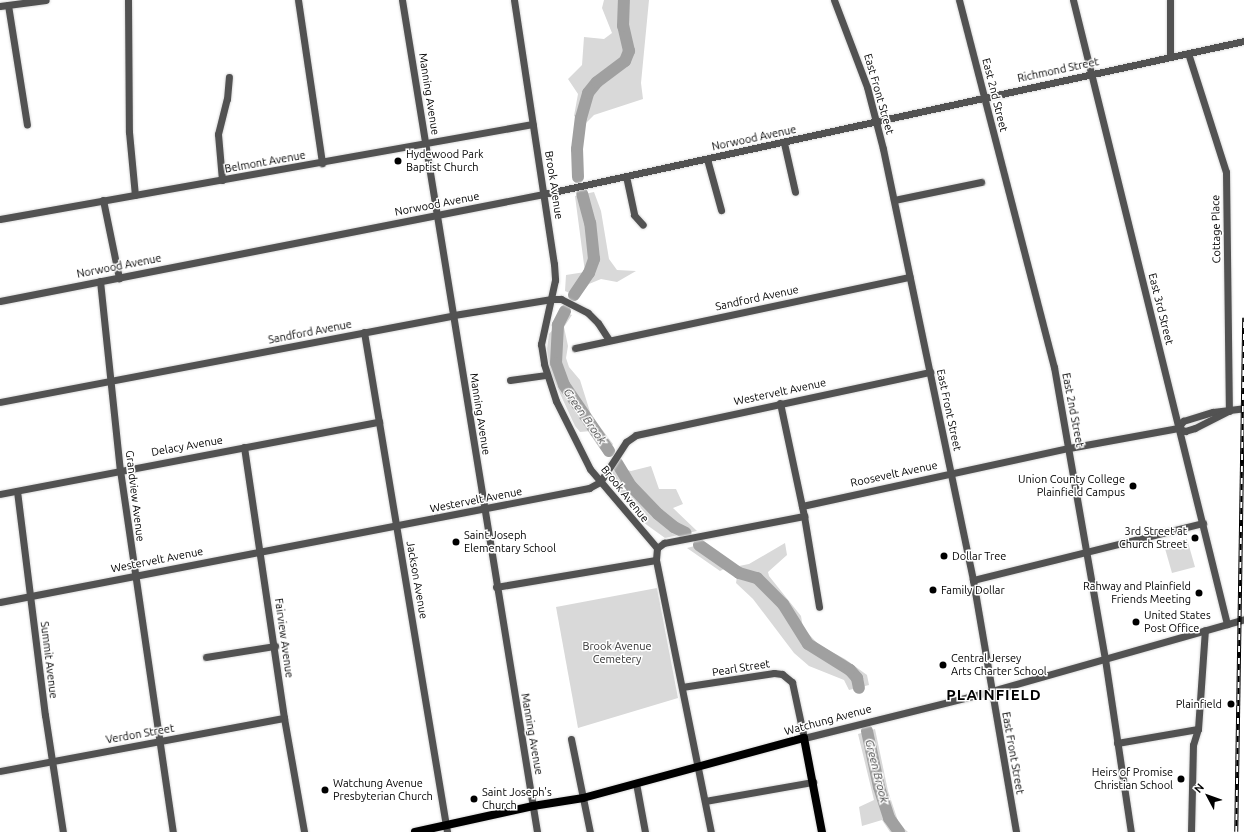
<!DOCTYPE html>
<style>
body{margin:0}
#map{position:relative;width:1244px;height:832px;overflow:hidden;background:#fff;font-family:Ubuntu,sans-serif}
div>[style]{position:absolute}
.green>*{inset:0;background:#d9d9d9}
.river>*{height:12px;margin:-6px;padding:0 6px;transform-origin:6px;border-radius:6px;background:#a0a0a0}
.roads{filter:drop-shadow(0 0 1px #dbdbdb) drop-shadow(0 0 1px #dbdbdb)}
.minor>*{height:7px;margin:-3.5px;padding:0 3.5px;transform-origin:3.5px;border-radius:3.5px;background:#525252}
.major>*{height:8px;margin:-4px;padding:0 4px;transform-origin:4px;border-radius:4px;background:#000}
.rail>*{height:3.5px;margin-top:-1.75px;transform-origin:0;background:repeating-linear-gradient(90deg,#fff 0 6px,#000 0 12px);box-sizing:border-box;border-block:1px solid #000}
.dots>*{width:11px;height:11px;translate:-50% -50%;box-sizing:border-box;border:2px solid #fff;border-radius:50%}
span{translate:-50% -50%;white-space:nowrap;text-align:center;line-height:1.15;-webkit-text-stroke:3px #fff;paint-order:stroke}
.street-label{font-size:11px;color:#000}
.poi-label{font-size:11px;color:#000}
.left{translate:0 -50%;text-align:left}
.right{translate:-100% -50%;text-align:right}
.park-label{font-size:11px;color:#303030}
.water-label{font-size:12px;color:#414141;font-style:italic}
.district-label{font-size:15px;color:#000;font-weight:700;letter-spacing:1px}
.north{position:absolute;left:1188px;top:776px;width:40px;height:40px;-webkit-text-stroke:3px #fff;paint-order:stroke;rotate:311deg;font-size:11px;font-weight:700;line-height:16px;text-align:center;color:#000}
.north::after{content:'';display:block;margin:auto;width:14px;height:18px;background:#000;clip-path:polygon(50% 0,100% 100%,50% 72%,0 100%)}
</style>
<div id="map">
<div class="green">
<i style="clip-path:polygon(604px 0,649px 0,641px 83px,643px 99px,594px 115px,585px 124px,574px 116px,578px 94px,568px 79px,582px 65px,584px 37px,604px 39px,612px 33px,602px 8px)"></i>
<i style="clip-path:polygon(594px 192px,601px 211px,609px 259px,617px 270px,636px 271px,617px 282px,601px 279px,589px 284px,579px 297px,565px 291px,566px 275px,585px 272px,575px 196px)"></i>
<i style="clip-path:polygon(567px 313px,572px 315px,564px 327px,568px 346px,566px 358px,569px 367px,580px 380px,591px 415px,613px 444px,605px 456px,591px 431px,580px 432px,575px 426px,550px 372px,547px 349px,549px 334px)"></i>
<i style="clip-path:polygon(651px 466px,659px 489px,676px 489px,683px 504px,673px 508px,697px 531px,665px 538px,640px 520px,610px 480px,615px 467px,631px 471px)"></i>
<i style="clip-path:polygon(1187px 539px,1195px 567px,1172px 573px,1164px 545px)"></i>
<i style="clip-path:polygon(706px 543px,726px 560px,739px 566px,749px 564px,785px 543px,787px 555px,768px 572px,769px 576px,801px 616px,803px 628px,819px 645px,845px 659px,867px 675px,869px 685px,849px 690px,844px 680px,809px 666px,794px 653px,753px 599px,736px 583px,737px 577px,726px 568px,720px 571px,687px 548px)"></i>
<i style="clip-path:polygon(657px 588px,678px 698px,578px 728px,556px 607px)"></i>
<i style="clip-path:polygon(875px 729px,888px 791px,899px 824px,908px 832px,890px 832px,882px 820px,862px 826px,859px 807px,874px 800px,858px 734px)"></i>
</div>
<div class="river">
<i style="left:578px;top:177px;width:28px;rotate:-92deg"></i>
<i style="left:577px;top:149px;width:31px;rotate:-83deg"></i>
<i style="left:581px;top:118px;width:26px;rotate:-74deg"></i>
<i style="left:588px;top:93px;width:14px;rotate:-51deg"></i>
<i style="left:597px;top:82px;width:35px;rotate:-37deg"></i>
<i style="left:625px;top:61px;width:11px;rotate:-68deg"></i>
<i style="left:629px;top:51px;width:26px;rotate:-103deg"></i>
<i style="left:623px;top:26px;width:26px;rotate:-88deg"></i>
<i style="left:574px;top:295px;width:27px;rotate:-56deg"></i>
<i style="left:589px;top:273px;width:15px;rotate:-70deg"></i>
<i style="left:594px;top:259px;width:36px;rotate:-96deg"></i>
<i style="left:590px;top:223px;width:30px;rotate:-105deg"></i>
<i style="left:565px;top:311px;width:16px;rotate:117deg"></i>
<i style="left:558px;top:325px;width:38px;rotate:93deg"></i>
<i style="left:556px;top:363px;width:23px;rotate:70deg"></i>
<i style="left:564px;top:385px;width:80px;rotate:55.7deg"></i>
<i style="left:617px;top:463px;width:27px;rotate:59deg"></i>
<i style="left:631px;top:486px;width:39px;rotate:46deg"></i>
<i style="left:658px;top:514px;width:21px;rotate:39deg"></i>
<i style="left:674px;top:527px;width:13px;rotate:27deg"></i>
<i style="left:699px;top:545px;width:49px;rotate:35deg"></i>
<i style="left:739px;top:573px;width:19px;rotate:16deg"></i>
<i style="left:757px;top:578px;width:37px;rotate:45deg"></i>
<i style="left:783px;top:604px;width:47px;rotate:58deg"></i>
<i style="left:808px;top:644px;width:49px;rotate:31.8deg"></i>
<i style="left:850px;top:670px;width:11px;rotate:49deg"></i>
<i style="left:857px;top:678px;width:10px;rotate:79deg"></i>
<i style="left:867px;top:731px;width:57px;rotate:77.9deg"></i>
<i style="left:879px;top:787px;width:33px;rotate:72deg"></i>
<i style="left:889px;top:818px;width:17px;rotate:54deg"></i>
</div>
<div class="roads">
<div class="minor">
<i style="left:128px;top:0;width:132px;rotate:89.6deg"></i>
<i style="left:129px;top:132px;width:63px;rotate:84.6deg"></i>
<i style="left:298px;top:0;width:165px;rotate:81.6deg"></i>
<i style="left:402px;top:0;width:843px;rotate:80.78deg"></i>
<i style="left:514px;top:0;width:267px;rotate:81.4deg"></i>
<i style="left:554px;top:264px;width:16px;rotate:86deg"></i>
<i style="left:555px;top:280px;width:66px;rotate:102.3deg"></i>
<i style="left:541px;top:344px;width:20px;rotate:81deg"></i>
<i style="left:544px;top:364px;width:39px;rotate:72deg"></i>
<i style="left:556px;top:401px;width:76px;rotate:63.4deg"></i>
<i style="left:590px;top:469px;width:104px;rotate:49.7deg"></i>
<i style="left:834px;top:0;width:93px;rotate:69.2deg"></i>
<i style="left:867px;top:87px;width:64px;rotate:75.5deg"></i>
<i style="left:883px;top:149px;width:440px;rotate:78.2deg"></i>
<i style="left:973px;top:580px;width:256px;rotate:80.3deg"></i>
<i style="left:959px;top:0;width:379px;rotate:75.5deg"></i>
<i style="left:1054px;top:367px;width:296px;rotate:80.1deg"></i>
<i style="left:1105px;top:659px;width:175px;rotate:81.5deg"></i>
<i style="left:1073px;top:0;width:643px;rotate:76.14deg"></i>
<i style="left:8px;top:5px;width:121px;rotate:81deg"></i>
<i style="left:0;top:6px;width:46px;rotate:-7.4deg"></i>
<i style="left:1188px;top:53px;width:125px;rotate:72.3deg"></i>
<i style="left:1226px;top:172px;width:239px;rotate:89.3deg"></i>
<i style="left:1170px;top:57px;width:57px;rotate:-90deg"></i>
<i style="left:784px;top:143px;width:50px;rotate:77.3deg"></i>
<i style="left:707px;top:159px;width:53px;rotate:74.6deg"></i>
<i style="left:626px;top:176px;width:40px;rotate:78deg"></i>
<i style="left:634px;top:215px;width:13px;rotate:48deg"></i>
<i style="left:222px;top:180px;width:46px;rotate:-95deg"></i>
<i style="left:218px;top:134px;width:36px;rotate:-76deg"></i>
<i style="left:227px;top:99px;width:22px;rotate:-85deg"></i>
<i style="left:103px;top:200px;width:80px;rotate:78.4deg"></i>
<i style="left:894px;top:200px;width:89px;rotate:-11.7deg"></i>
<i style="left:0;top:219px;width:541px;rotate:-10.11deg"></i>
<i style="left:100px;top:281px;width:190px;rotate:84deg"></i>
<i style="left:120px;top:470px;width:366px;rotate:81.7deg"></i>
<i style="left:0;top:301px;width:554px;rotate:-11.13deg"></i>
<i style="left:544px;top:194px;width:717px;rotate:-12.33deg"></i>
<i style="left:364px;top:332px;width:507px;rotate:80.57deg"></i>
<i style="left:575px;top:348px;width:342px;rotate:-12deg"></i>
<i style="left:510px;top:380px;width:37px;rotate:-8deg"></i>
<i style="left:0;top:402px;width:462px;rotate:-10.8deg"></i>
<i style="left:454px;top:315px;width:99px;rotate:-9.3deg"></i>
<i style="left:552px;top:299px;width:9px"></i>
<i style="left:561px;top:299px;width:30px;rotate:27deg"></i>
<i style="left:588px;top:313px;width:14px;rotate:45deg"></i>
<i style="left:598px;top:323px;width:20px;rotate:57deg"></i>
<i style="left:780px;top:403px;width:116px;rotate:78deg"></i>
<i style="left:804px;top:516px;width:92px;rotate:80.6deg"></i>
<i style="left:1178px;top:428px;width:9px;rotate:-54deg"></i>
<i style="left:1183px;top:421px;width:31px;rotate:-17deg"></i>
<i style="left:1213px;top:412px;width:31px;rotate:-7deg"></i>
<i style="left:244px;top:447px;width:274px;rotate:81.6deg"></i>
<i style="left:284px;top:718px;width:116px;rotate:80deg"></i>
<i style="left:17px;top:491px;width:226px;rotate:82.9deg"></i>
<i style="left:45px;top:715px;width:118px;rotate:81.3deg"></i>
<i style="left:0;top:494px;width:386px;rotate:-10.8deg"></i>
<i style="left:802px;top:506px;width:273px;rotate:-12.3deg"></i>
<i style="left:1069px;top:448px;width:111px;rotate:-10.4deg"></i>
<i style="left:1178px;top:428px;width:8px;rotate:23deg"></i>
<i style="left:1185px;top:431px;width:10px;rotate:-17deg"></i>
<i style="left:1195px;top:428px;width:38px;rotate:-27deg"></i>
<i style="left:657px;top:548px;width:12px;rotate:95deg"></i>
<i style="left:656px;top:560px;width:278px;rotate:78.6deg"></i>
<i style="left:657px;top:548px;width:9px;rotate:-36deg"></i>
<i style="left:664px;top:543px;width:143px;rotate:-10.9deg"></i>
<i style="left:973px;top:580px;width:237px;rotate:-13.9deg"></i>
<i style="left:496px;top:587px;width:162px;rotate:-9.6deg"></i>
<i style="left:0;top:602px;width:600px;rotate:-10.95deg"></i>
<i style="left:589px;top:488px;width:13px;rotate:-29deg"></i>
<i style="left:600px;top:482px;width:48px;rotate:-57deg"></i>
<i style="left:626px;top:442px;width:12px;rotate:-35deg"></i>
<i style="left:636px;top:435px;width:301px;rotate:-12.1deg"></i>
<i style="left:206px;top:657px;width:70px;rotate:-9.1deg"></i>
<i style="left:682px;top:687px;width:93px;rotate:-8.7deg"></i>
<i style="left:774px;top:673px;width:8px;rotate:7deg"></i>
<i style="left:782px;top:674px;width:13px;rotate:39deg"></i>
<i style="left:792px;top:682px;width:57px;rotate:77.9deg"></i>
<i style="left:804px;top:738px;width:194px;rotate:-14deg"></i>
<i style="left:992px;top:691px;width:262px;rotate:-15.9deg"></i>
<i style="left:571px;top:739px;width:95px;rotate:78.5deg"></i>
<i style="left:1117px;top:743px;width:82px;rotate:-9.8deg"></i>
<i style="left:0;top:771px;width:289px;rotate:-10.6deg"></i>
<i style="left:636px;top:783px;width:50px;rotate:79.6deg"></i>
<i style="left:705px;top:801px;width:110px;rotate:-10deg"></i>
<i style="left:1191px;top:832px;width:87px;rotate:-88.7deg"></i>
<i style="left:1193px;top:745px;width:17px;rotate:-73deg"></i>
<i style="left:1198px;top:729px;width:99px;rotate:-86deg"></i>
</div>
<div class="major">
<i style="left:415px;top:832px;width:121px;rotate:-12.4deg"></i>
<i style="left:533px;top:806px;width:51px;rotate:-9.1deg"></i>
<i style="left:583px;top:798px;width:229px;rotate:-15.2deg"></i>
<i style="left:804px;top:738px;width:96px;rotate:79.2deg"></i>
</div>
</div>
<div class="rail">
<i style="left:1236px;top:832px;width:514px;rotate:-89.11deg"></i>
</div>
<div class="dots">
<i style="left:398px;top:161px;background:#000"></i>
<i style="left:1133px;top:486px;background:#000"></i>
<i style="left:1195px;top:538px;background:#000"></i>
<i style="left:456px;top:542px;background:#000"></i>
<i style="left:944px;top:556px;background:#000"></i>
<i style="left:933px;top:590px;background:#000"></i>
<i style="left:1199px;top:593px;background:#000"></i>
<i style="left:1136px;top:622px;background:#000"></i>
<i style="left:943px;top:665px;background:#000"></i>
<i style="left:1231px;top:704px;background:#000"></i>
<i style="left:1181px;top:779px;background:#000"></i>
<i style="left:325px;top:790px;background:#000"></i>
<i style="left:474px;top:799px;background:#000"></i>
</div>
<div class="street-label">
<span style="left:1058px;top:70px;rotate:-12deg">Richmond Street</span>
<span style="left:429px;top:94px;rotate:81deg">Manning Avenue</span>
<span style="left:879px;top:94px;rotate:74deg">East Front Street</span>
<span style="left:995px;top:95px;rotate:76deg">East 2nd Street</span>
<span style="left:754px;top:138px;rotate:-12deg">Norwood Avenue</span>
<span style="left:265px;top:162px;rotate:-10deg">Belmont Avenue</span>
<span style="left:554px;top:185px;rotate:81deg">Brook Avenue</span>
<span style="left:437px;top:204px;rotate:-11deg">Norwood Avenue</span>
<span style="left:1216px;top:229px;rotate:-91deg">Cottage Place</span>
<span style="left:119px;top:266px;rotate:-11deg">Norwood Avenue</span>
<span style="left:757px;top:298px;rotate:-12deg">Sandford Avenue</span>
<span style="left:1161px;top:309px;rotate:76deg">East 3rd Street</span>
<span style="left:310px;top:332px;rotate:-11deg">Sandford Avenue</span>
<span style="left:780px;top:392px;rotate:-12deg">Westervelt Avenue</span>
<span style="left:949px;top:410px;rotate:78deg">East Front Street</span>
<span style="left:1073px;top:410px;rotate:79deg">East 2nd Street</span>
<span style="left:480px;top:414px;rotate:81deg">Manning Avenue</span>
<span style="left:187px;top:446px;rotate:-10deg">Delacy Avenue</span>
<span style="left:894px;top:474px;rotate:-12deg">Roosevelt Avenue</span>
<span style="left:625px;top:494px;rotate:51deg">Brook Avenue</span>
<span style="left:135px;top:496px;rotate:83deg">Grandview Avenue</span>
<span style="left:476px;top:500px;rotate:-11deg">Westervelt Avenue</span>
<span style="left:157px;top:560px;rotate:-11deg">Westervelt Avenue</span>
<span style="left:417px;top:580px;rotate:80deg">Jackson Avenue</span>
<span style="left:284px;top:638px;rotate:82deg">Fairview Avenue</span>
<span style="left:49px;top:660px;rotate:83deg">Summit Avenue</span>
<span style="left:741px;top:668px;rotate:-9deg">Pearl Street</span>
<span style="left:828px;top:720px;rotate:-15deg">Watchung Avenue</span>
<span style="left:140px;top:734px;rotate:-10deg">Verdon Street</span>
<span style="left:532px;top:734px;rotate:80deg">Manning Avenue</span>
<span style="left:1013px;top:753px;rotate:80deg">East Front Street</span>
</div>
<div class="poi-label">
<span class="left" style="left:406px;top:161px">Hydewood Park<br>Baptist Church</span>
<span class="right" style="left:1125px;top:486px">Union County College<br>Plainfield Campus</span>
<span class="right" style="left:1187px;top:538px">3rd Street at<br>Church Street</span>
<span class="left" style="left:464px;top:542px">Saint Joseph<br>Elementary School</span>
<span class="left" style="left:952px;top:556px">Dollar Tree</span>
<span class="right" style="left:1191px;top:593px">Rahway and Plainfield<br>Friends Meeting</span>
<span class="left" style="left:941px;top:590px">Family Dollar</span>
<span class="left" style="left:1144px;top:622px">United States<br>Post Office</span>
<span class="left" style="left:951px;top:665px">Central Jersey<br>Arts Charter School</span>
<span class="right" style="left:1222px;top:704px">Plainfield</span>
<span class="right" style="left:1173px;top:779px">Heirs of Promise<br>Christian School</span>
<span class="left" style="left:333px;top:790px">Watchung Avenue<br>Presbyterian Church</span>
<span class="left" style="left:482px;top:799px">Saint Joseph's<br>Church</span>
</div>
<div class="park-label">
<span style="left:617px;top:653px">Brook Avenue<br>Cemetery</span>
</div>
<div class="water-label">
<span style="left:585px;top:416px;rotate:55deg">Green Brook</span>
<span style="left:877px;top:771px;rotate:76deg">Green Brook</span>
</div>
<div class="district-label">
<span style="left:994px;top:695px">PLAINFIELD</span>
</div>
<div class="north">N</div>
</div>
